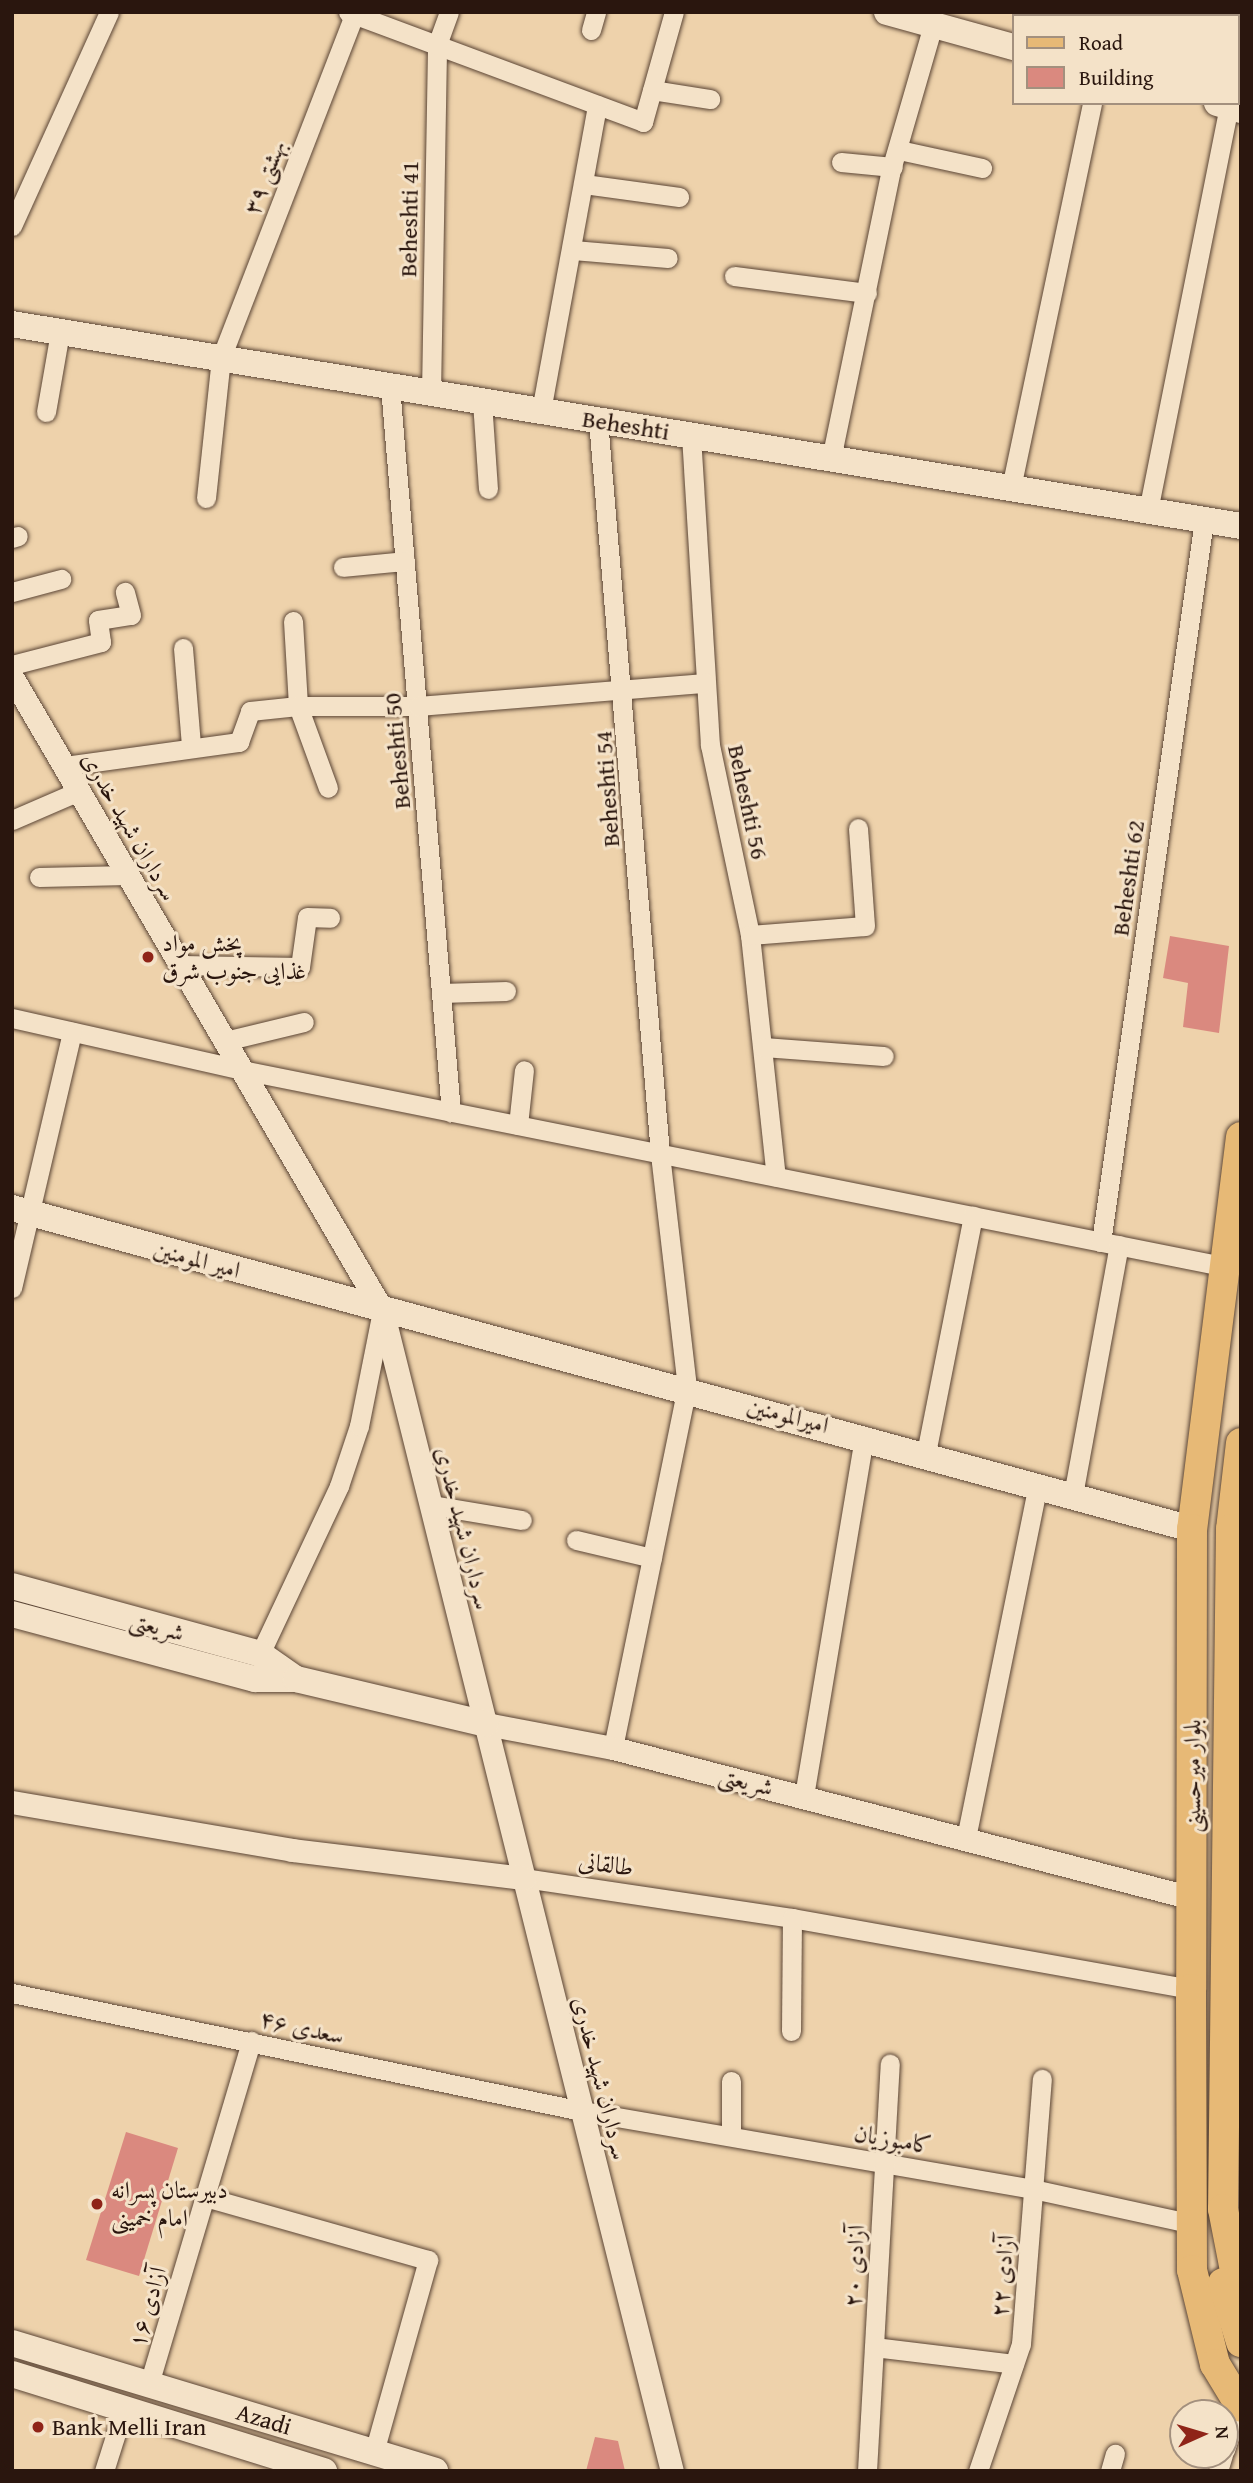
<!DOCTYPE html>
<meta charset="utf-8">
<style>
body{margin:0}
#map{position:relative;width:1253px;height:2483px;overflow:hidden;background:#eed2ab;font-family:"Gentium Book Plus",Amiri,serif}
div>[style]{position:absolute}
.building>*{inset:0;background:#da897f}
.roads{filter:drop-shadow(0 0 2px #5b4535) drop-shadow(0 0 2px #5b4535)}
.minor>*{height:19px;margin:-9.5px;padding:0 9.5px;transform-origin:9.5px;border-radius:9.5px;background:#f4e2c8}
.tertiary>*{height:23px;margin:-11.5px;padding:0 11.5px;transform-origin:11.5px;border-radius:11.5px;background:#f4e2c8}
.secondary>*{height:26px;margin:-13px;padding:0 13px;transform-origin:13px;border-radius:13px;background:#f4e2c8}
.primary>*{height:30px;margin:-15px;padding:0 15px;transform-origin:15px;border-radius:15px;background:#e7b976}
.dots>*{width:19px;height:19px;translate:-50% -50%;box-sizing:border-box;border:4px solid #f4e2c8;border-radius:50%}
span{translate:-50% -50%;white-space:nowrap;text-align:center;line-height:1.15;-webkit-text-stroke:6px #f4e2c8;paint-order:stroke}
.street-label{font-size:24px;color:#2a160e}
.poi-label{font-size:24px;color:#2a160e}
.left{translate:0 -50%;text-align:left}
.frame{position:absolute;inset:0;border:14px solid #2a160e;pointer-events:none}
.legend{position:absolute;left:1012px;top:14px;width:228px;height:91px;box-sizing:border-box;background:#f4e2c8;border:2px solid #a3907e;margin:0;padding:9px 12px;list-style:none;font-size:21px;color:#2a160e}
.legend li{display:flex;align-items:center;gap:14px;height:35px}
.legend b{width:35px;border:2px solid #a3907e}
.north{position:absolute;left:1169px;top:2399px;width:70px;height:70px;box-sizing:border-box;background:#f4e2c8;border:2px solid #a3907e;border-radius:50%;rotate:86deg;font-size:19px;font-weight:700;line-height:28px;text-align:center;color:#2a160e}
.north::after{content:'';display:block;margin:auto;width:24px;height:32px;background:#8f2418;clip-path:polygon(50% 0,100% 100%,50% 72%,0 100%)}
</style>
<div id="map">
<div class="building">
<i style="clip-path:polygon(1170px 936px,1229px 946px,1219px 1033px,1183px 1027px,1188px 983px,1163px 978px)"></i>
<i style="clip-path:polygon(126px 2132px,178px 2148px,139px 2276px,86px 2260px)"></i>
<i style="clip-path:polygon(595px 2437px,618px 2441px,625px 2471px,586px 2471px)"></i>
</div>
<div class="roads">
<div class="minor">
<i style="left:348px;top:12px;width:315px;rotate:20.4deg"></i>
<i style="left:643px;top:122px;width:114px;rotate:-74.3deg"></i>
<i style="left:591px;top:30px;width:19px;rotate:-74deg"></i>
<i style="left:652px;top:90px;width:59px;rotate:8.8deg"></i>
<i style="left:899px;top:150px;width:85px;rotate:12.2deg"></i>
<i style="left:841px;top:162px;width:52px;rotate:5.5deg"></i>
<i style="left:584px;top:184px;width:96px;rotate:7.8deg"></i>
<i style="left:12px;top:226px;width:235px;rotate:-65.6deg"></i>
<i style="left:573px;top:250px;width:95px;rotate:4.8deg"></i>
<i style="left:734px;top:276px;width:134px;rotate:7.3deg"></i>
<i style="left:390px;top:386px;width:729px;rotate:85.2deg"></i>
<i style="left:431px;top:393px;width:348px;rotate:-89deg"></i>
<i style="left:437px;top:45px;width:35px;rotate:-70deg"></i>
<i style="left:482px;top:401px;width:88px;rotate:86.1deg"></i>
<i style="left:541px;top:411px;width:311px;rotate:-79.6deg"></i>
<i style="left:46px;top:412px;width:81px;rotate:-80.1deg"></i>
<i style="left:598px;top:420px;width:737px;rotate:85.17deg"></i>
<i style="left:660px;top:1154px;width:235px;rotate:83.4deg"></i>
<i style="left:687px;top:1387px;width:369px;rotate:101.6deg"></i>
<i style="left:691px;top:435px;width:311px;rotate:86.5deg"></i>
<i style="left:710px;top:745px;width:194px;rotate:78.1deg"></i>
<i style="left:750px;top:935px;width:243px;rotate:83.9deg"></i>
<i style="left:831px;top:459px;width:292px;rotate:-78.3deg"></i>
<i style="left:890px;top:173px;width:154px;rotate:-73.8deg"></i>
<i style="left:1011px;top:488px;width:393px;rotate:-78.1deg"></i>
<i style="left:206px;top:498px;width:141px;rotate:-83.9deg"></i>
<i style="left:221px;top:358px;width:371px;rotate:-68.8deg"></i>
<i style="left:1148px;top:511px;width:412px;rotate:-78.7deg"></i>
<i style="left:12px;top:538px;width:6px;rotate:-18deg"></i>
<i style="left:343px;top:567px;width:62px;rotate:-5.5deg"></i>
<i style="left:12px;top:592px;width:51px;rotate:-14.9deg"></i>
<i style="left:293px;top:621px;width:85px;rotate:86.6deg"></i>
<i style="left:298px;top:706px;width:87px;rotate:69.9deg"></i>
<i style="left:183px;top:648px;width:97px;rotate:85.3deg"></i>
<i style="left:12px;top:665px;width:92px;rotate:-14.5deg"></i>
<i style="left:101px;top:642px;width:22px;rotate:-98deg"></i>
<i style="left:98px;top:620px;width:33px;rotate:-9deg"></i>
<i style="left:131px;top:615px;width:24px;rotate:-105deg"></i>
<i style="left:65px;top:766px;width:176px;rotate:-7.9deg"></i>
<i style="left:239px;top:742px;width:33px;rotate:-70deg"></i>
<i style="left:250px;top:711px;width:48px;rotate:-5.9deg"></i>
<i style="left:298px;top:706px;width:120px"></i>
<i style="left:418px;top:706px;width:288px;rotate:-4.6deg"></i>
<i style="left:12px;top:820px;width:73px;rotate:-23.4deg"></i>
<i style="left:39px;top:877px;width:89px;rotate:-1.3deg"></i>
<i style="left:750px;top:935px;width:115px;rotate:-4.5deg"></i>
<i style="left:865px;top:926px;width:98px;rotate:-94.1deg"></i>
<i style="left:180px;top:965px;width:120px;rotate:1deg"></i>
<i style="left:300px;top:967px;width:50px;rotate:-82deg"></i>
<i style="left:307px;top:917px;width:23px;rotate:2deg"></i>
<i style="left:442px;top:993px;width:64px;rotate:-1.8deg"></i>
<i style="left:12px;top:1018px;width:236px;rotate:12.7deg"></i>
<i style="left:242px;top:1070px;width:999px;rotate:11.31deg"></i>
<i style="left:225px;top:1041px;width:81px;rotate:-13.5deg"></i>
<i style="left:763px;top:1047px;width:121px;rotate:4.3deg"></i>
<i style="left:518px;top:1125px;width:55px;rotate:-83.8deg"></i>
<i style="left:1101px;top:1242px;width:729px;rotate:-81.88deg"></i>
<i style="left:12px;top:1288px;width:263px;rotate:-76.8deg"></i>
<i style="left:926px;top:1453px;width:242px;rotate:-78.8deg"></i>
<i style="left:1073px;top:1495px;width:254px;rotate:-79.6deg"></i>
<i style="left:431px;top:1505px;width:92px;rotate:9.4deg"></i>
<i style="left:576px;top:1540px;width:78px;rotate:13.3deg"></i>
<i style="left:260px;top:1654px;width:186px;rotate:-64.8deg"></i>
<i style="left:339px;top:1486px;width:63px;rotate:-71.6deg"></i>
<i style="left:359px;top:1426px;width:117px;rotate:-78.7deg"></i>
<i style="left:804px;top:1796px;width:365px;rotate:-80.5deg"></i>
<i style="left:966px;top:1838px;width:361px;rotate:-78.5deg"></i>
<i style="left:524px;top:1878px;width:271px;rotate:8.5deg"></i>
<i style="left:792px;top:1918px;width:405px;rotate:10.1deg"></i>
<i style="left:12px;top:1993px;width:582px;rotate:11.7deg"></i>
<i style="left:582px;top:2111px;width:458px;rotate:9.8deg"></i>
<i style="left:1033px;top:2189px;width:164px;rotate:12.3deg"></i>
<i style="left:791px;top:2031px;width:113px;rotate:-89.5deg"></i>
<i style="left:731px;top:2135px;width:54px;rotate:-90deg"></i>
<i style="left:205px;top:2197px;width:232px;rotate:15.8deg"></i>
<i style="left:428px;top:2260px;width:199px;rotate:105.7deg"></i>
<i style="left:874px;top:2347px;width:141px;rotate:6.9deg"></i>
<i style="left:149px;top:2384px;width:358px;rotate:-73.4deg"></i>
<i style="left:1225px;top:2450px;width:47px;rotate:-72.7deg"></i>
<i style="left:104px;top:2471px;width:66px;rotate:-72.4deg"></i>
<i style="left:867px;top:2471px;width:408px;rotate:-86.8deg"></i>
<i style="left:978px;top:2471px;width:134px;rotate:-71.3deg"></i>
<i style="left:1021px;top:2344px;width:266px;rotate:-85.5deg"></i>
<i style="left:1110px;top:2471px;width:18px;rotate:-74deg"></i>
<i style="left:1218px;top:2471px;width:17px;rotate:-73deg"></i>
</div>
<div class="tertiary">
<i style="left:12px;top:677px;width:733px;rotate:59.69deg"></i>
<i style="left:382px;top:1310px;width:1197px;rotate:75.98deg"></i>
<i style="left:486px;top:1724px;width:129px;rotate:10.7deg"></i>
<i style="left:613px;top:1748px;width:598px;rotate:14.52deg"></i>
<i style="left:12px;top:1802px;width:284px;rotate:9.7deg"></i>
<i style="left:292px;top:1850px;width:234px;rotate:6.9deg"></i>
</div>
<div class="secondary">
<i style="left:887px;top:12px;width:131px;rotate:15.5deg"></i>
<i style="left:1217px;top:103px;width:25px;rotate:16deg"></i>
<i style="left:12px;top:324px;width:1245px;rotate:9.33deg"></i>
<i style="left:12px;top:1208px;width:1223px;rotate:15.22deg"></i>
<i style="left:12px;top:1586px;width:257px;rotate:15.3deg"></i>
<i style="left:260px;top:1654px;width:44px;rotate:34.8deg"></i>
<i style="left:12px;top:1614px;width:252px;rotate:15deg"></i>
<i style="left:255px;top:1679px;width:41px"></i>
<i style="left:296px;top:1679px;width:195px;rotate:13.3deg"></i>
<i style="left:12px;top:2343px;width:442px;rotate:16.8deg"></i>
<i style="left:12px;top:2374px;width:327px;rotate:17.3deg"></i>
</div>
<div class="primary">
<i style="left:1241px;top:1137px;width:395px;rotate:97.1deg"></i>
<i style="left:1192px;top:1529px;width:460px;rotate:90.1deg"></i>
<i style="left:1191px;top:1989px;width:281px;rotate:89.8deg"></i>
<i style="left:1192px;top:2270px;width:97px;rotate:76.3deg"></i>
<i style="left:1215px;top:2364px;width:50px;rotate:58.8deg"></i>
<i style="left:1241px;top:1443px;width:87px;rotate:96.6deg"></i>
<i style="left:1231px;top:1529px;width:680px;rotate:90.67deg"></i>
<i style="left:1223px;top:2209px;width:95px;rotate:79deg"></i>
<i style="left:1223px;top:2283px;width:62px;rotate:73deg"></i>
</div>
</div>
<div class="dots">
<i style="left:148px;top:957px;background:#8f2418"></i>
<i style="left:97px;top:2204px;background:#8f2418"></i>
<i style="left:38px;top:2427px;background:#8f2418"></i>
</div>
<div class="street-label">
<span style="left:264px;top:177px;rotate:-69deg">بهشتی ۳۹</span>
<span style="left:409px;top:219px;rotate:-89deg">Beheshti 41</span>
<span style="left:626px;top:425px;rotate:9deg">Beheshti</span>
<span style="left:397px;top:751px;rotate:-95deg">Beheshti 50</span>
<span style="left:607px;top:789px;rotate:-94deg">Beheshti 54</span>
<span style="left:748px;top:802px;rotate:78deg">Beheshti 56</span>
<span style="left:130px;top:826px;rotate:60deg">سرداران شهید خدری</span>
<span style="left:1128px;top:878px;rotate:-82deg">Beheshti 62</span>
<span style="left:197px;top:1259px;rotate:15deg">امیر المومنین</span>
<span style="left:788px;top:1415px;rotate:15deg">امیرالمومنین</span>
<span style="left:464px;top:1528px;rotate:76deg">سرداران شهید خدری</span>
<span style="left:157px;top:1626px;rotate:15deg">شریعتی</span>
<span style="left:1192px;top:1776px;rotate:-90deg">بلوار میرحسینی</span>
<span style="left:746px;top:1781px;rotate:14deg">شریعتی</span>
<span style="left:606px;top:1864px;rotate:8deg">طالقانی</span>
<span style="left:302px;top:2027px;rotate:12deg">سعدی ۴۶</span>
<span style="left:601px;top:2078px;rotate:76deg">سرداران شهید خدری</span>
<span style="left:893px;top:2139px;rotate:10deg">کامبوزیان</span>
<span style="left:854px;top:2266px;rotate:-87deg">آزادی ۲۰</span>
<span style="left:1002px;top:2276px;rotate:-85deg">آزادی ۲۲</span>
<span style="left:147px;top:2307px;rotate:-74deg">آزادی ۱۶</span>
<span style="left:264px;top:2419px;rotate:17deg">Azadi</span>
</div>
<div class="poi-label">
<span class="left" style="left:162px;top:957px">پخش مواد<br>غذایی جنوب شرق</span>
<span class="left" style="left:111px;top:2204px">دبیرستان پسرانه<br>امام خمینی</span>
<span class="left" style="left:52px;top:2427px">Bank Melli Iran</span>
</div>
<div class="frame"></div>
<ul class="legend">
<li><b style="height:9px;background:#e7b976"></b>Road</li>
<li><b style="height:19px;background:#da897f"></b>Building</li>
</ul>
<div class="north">N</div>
</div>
